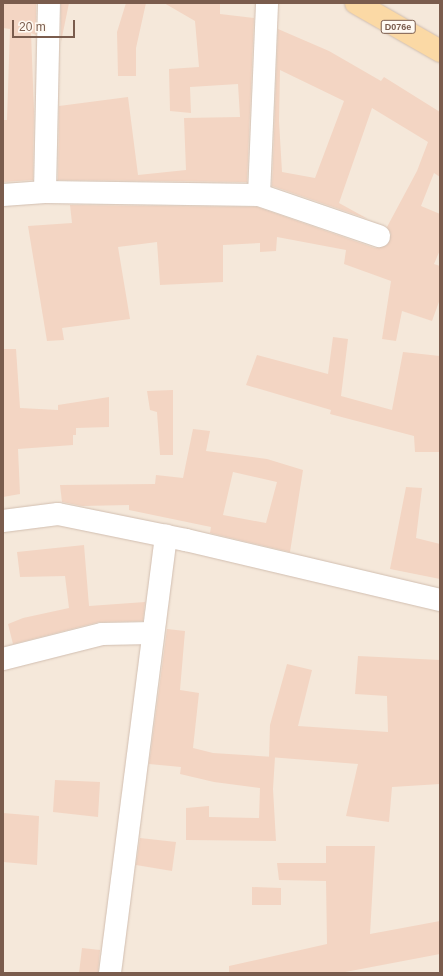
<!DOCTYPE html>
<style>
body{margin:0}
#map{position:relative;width:443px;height:976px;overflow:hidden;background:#fdf6ec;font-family:Arial,sans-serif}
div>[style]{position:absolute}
.residential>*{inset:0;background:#f5e8da}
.building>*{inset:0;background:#f3d5c3}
.roads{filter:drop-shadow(0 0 1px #d1beb0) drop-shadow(0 0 1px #d1beb0)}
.minor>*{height:22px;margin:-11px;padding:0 11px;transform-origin:11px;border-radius:11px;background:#fff}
.major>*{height:22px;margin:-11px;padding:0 11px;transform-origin:11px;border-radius:11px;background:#fbd9a5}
span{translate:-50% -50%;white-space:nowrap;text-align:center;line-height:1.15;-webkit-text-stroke:3.5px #fffaf3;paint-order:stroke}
.shield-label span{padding:1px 3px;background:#fffaf3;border:1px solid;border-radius:3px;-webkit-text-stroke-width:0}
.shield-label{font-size:9px;color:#7a5c4d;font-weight:700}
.frame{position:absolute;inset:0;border:4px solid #7a5c4d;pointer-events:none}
.scale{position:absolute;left:12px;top:20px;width:63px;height:18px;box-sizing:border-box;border:2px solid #7a5c4d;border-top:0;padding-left:5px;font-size:12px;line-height:14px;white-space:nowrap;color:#7a5c4d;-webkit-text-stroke:3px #fffaf3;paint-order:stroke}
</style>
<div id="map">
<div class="residential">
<i style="clip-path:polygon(3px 3px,440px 3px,440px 973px,3px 973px)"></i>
</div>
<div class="building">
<i style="clip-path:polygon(3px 3px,36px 3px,36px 35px,31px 33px,34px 110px,33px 180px,3px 182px,3px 120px,7px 120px,10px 29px,3px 28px)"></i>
<i style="clip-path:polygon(61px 3px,69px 3px,61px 42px)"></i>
<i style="clip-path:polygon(126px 3px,146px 3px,136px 48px,136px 76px,118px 76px,117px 32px)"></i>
<i style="clip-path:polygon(164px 3px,220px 3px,220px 14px,254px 18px,247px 182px,58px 180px,59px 106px,128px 97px,138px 175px,186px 170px,184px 118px,240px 117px,238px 84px,190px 87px,191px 113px,170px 111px,169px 69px,199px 67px,195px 21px)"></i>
<i style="clip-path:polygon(evenodd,278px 29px,329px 51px,381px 81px,384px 77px,440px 112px,440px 177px,434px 173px,421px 206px,440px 214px,440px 250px,434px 264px,440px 266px,440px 299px,432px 321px,402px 311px,396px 341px,382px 339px,391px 281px,344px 264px,346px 250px,277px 237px,276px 251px,260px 252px,260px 243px,223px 245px,223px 282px,160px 285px,157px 242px,118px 247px,130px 319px,62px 328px,64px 340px,47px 341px,28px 226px,72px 223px,70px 205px,257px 207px,375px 248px,387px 245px,391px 234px,387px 227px,417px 171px,428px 142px,372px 108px,339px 203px,368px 219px,272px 186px,278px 29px,280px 70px,344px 101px,315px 178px,282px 172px,279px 121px,280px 70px)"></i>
<i style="clip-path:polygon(333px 337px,348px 339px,341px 396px,392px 410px,403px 352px,440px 356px,440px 452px,415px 452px,414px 436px,330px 414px,331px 410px,246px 385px,257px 355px,328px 374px)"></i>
<i style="clip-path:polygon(3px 349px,16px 349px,20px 408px,58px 410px,58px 405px,109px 397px,109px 427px,76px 428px,76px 435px,73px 435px,73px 445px,18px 449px,20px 494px,3px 497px)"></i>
<i style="clip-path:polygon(173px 390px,173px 455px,160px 455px,157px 412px,150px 410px,147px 391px)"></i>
<i style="clip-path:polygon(evenodd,193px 429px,210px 431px,206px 451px,267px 459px,303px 470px,290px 552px,210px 533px,211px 527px,129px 510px,129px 505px,82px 506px,62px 502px,60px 485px,155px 484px,156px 475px,183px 478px,193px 429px,233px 472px,277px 482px,266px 523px,223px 515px,233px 472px)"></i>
<i style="clip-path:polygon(406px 487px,422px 488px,416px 538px,440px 544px,440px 579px,390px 569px)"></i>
<i style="clip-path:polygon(84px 545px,89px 606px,145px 602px,143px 621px,99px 622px,13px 644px,8px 624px,23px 618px,69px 608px,65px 576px,20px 577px,17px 552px)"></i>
<i style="clip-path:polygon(167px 629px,185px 631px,180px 690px,199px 693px,193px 748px,213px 753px,275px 757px,273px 789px,276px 841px,186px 840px,186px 808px,209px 806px,209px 817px,259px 818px,260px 788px,214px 782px,180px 774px,181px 767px,149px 764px)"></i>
<i style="clip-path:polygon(358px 656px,440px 660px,440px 784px,392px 787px,389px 822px,346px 816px,358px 764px,269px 757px,270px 725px,287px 664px,312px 670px,298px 726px,388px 732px,387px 696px,355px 694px)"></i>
<i style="clip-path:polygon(55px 780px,100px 782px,98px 817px,53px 812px)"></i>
<i style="clip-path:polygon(3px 813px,39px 816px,37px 865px,3px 862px)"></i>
<i style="clip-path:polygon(140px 838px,176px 842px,172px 871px,136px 865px)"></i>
<i style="clip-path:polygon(326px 846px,375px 846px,370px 934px,440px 921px,440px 954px,340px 973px,229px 973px,229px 966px,327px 944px,326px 881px,279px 880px,277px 863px,326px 863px)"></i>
<i style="clip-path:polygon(252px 887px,281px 888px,281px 905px,252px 905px)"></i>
<i style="clip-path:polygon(82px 948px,100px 950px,98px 973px,79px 973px)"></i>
</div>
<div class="roads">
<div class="minor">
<i style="left:45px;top:192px;width:189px;rotate:-88.8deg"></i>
<i style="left:3px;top:195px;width:42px;rotate:-4.1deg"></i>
<i style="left:45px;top:192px;width:214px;rotate:0.8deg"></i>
<i style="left:259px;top:195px;width:127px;rotate:18.9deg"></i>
<i style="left:259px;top:195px;width:192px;rotate:-87.6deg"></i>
<i style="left:3px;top:521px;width:55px;rotate:-7.3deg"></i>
<i style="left:58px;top:514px;width:131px;rotate:11.5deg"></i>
<i style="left:186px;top:540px;width:261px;rotate:13.3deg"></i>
<i style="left:3px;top:659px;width:102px;rotate:-14.2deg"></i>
<i style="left:102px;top:634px;width:51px;rotate:-1.1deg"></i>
<i style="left:110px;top:973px;width:441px;rotate:-82.7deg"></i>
</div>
<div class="major">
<i style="left:356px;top:3px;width:97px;rotate:29.7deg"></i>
</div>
</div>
<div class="shield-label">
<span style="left:398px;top:27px">D076e</span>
</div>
<div class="frame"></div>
<div class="scale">20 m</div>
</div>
